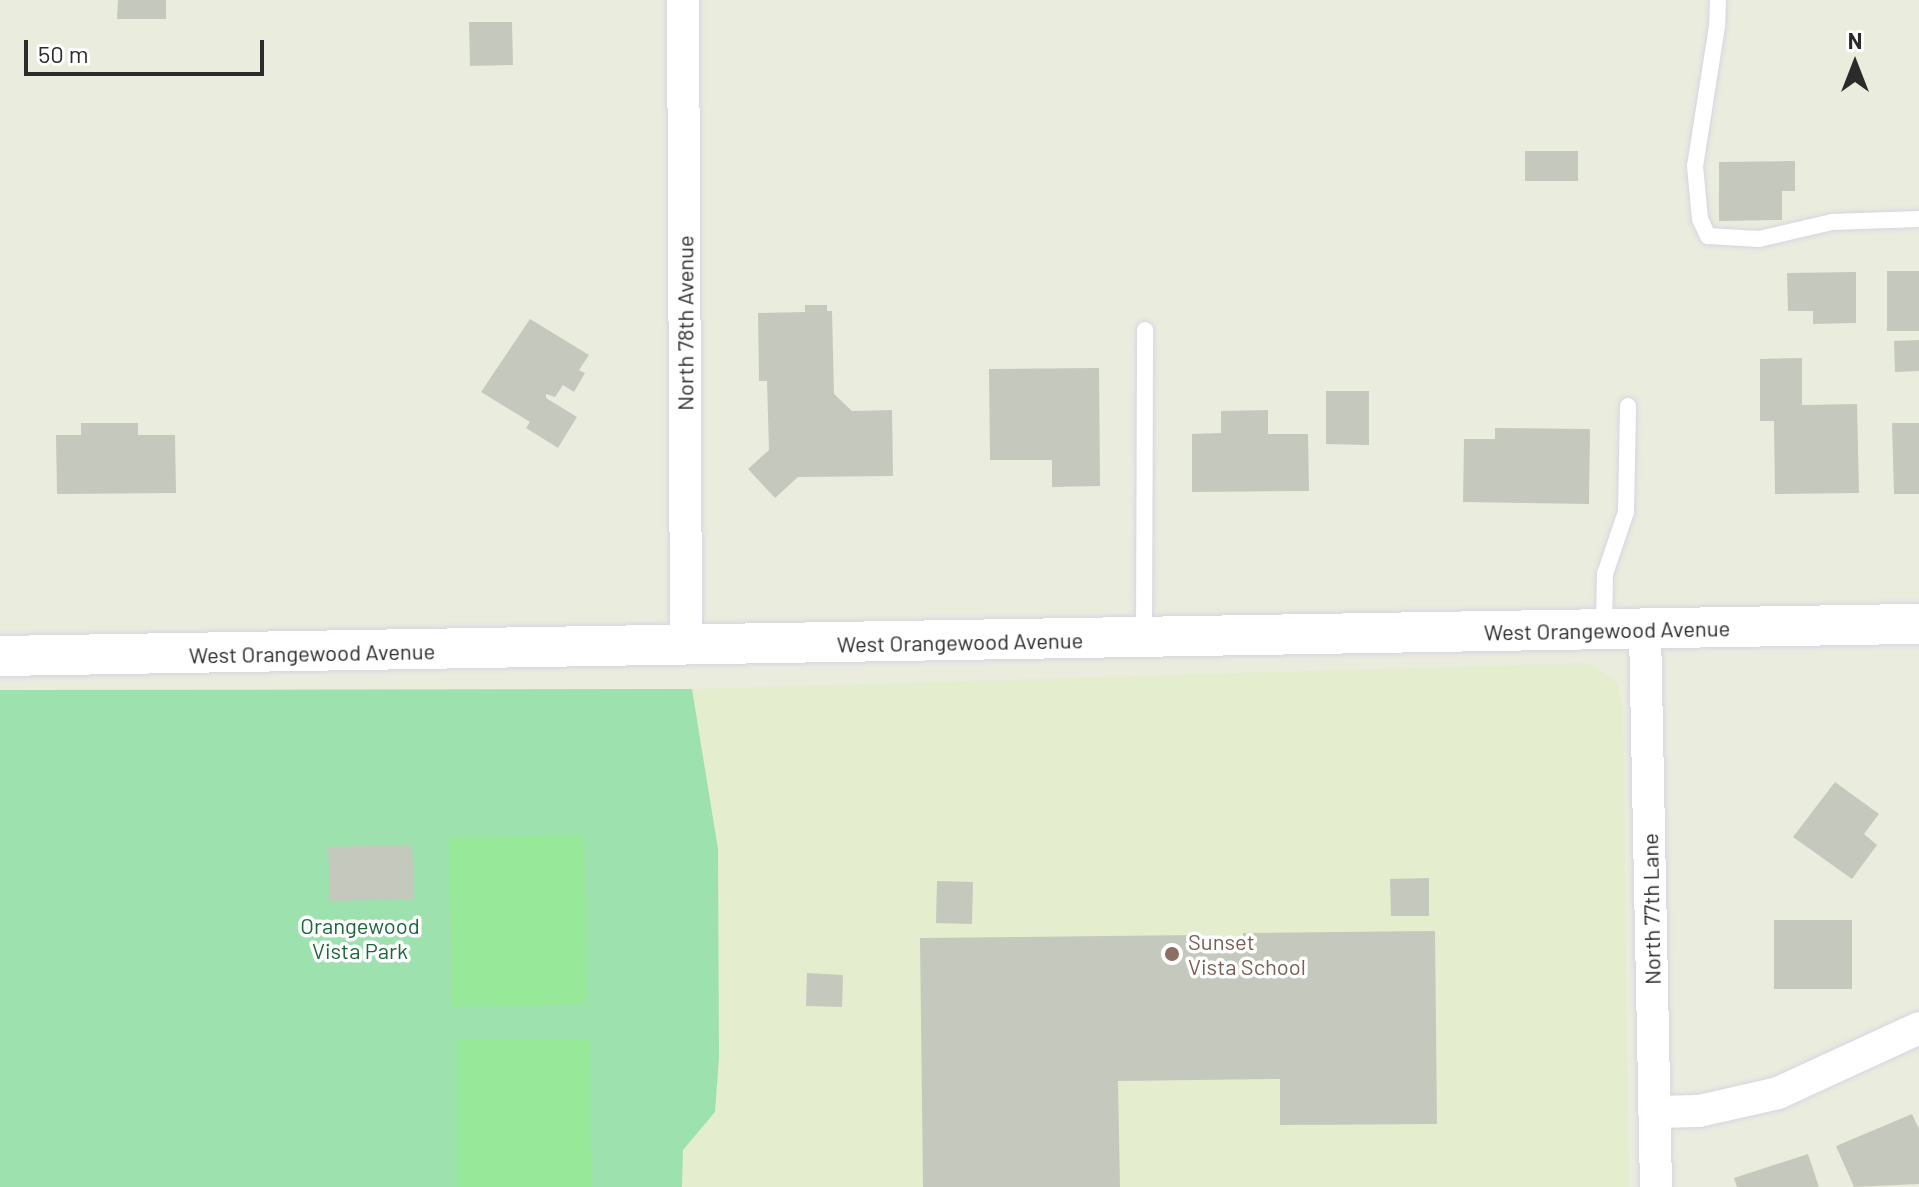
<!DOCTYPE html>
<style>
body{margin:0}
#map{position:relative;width:1919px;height:1187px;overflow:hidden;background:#eaecde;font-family:Barlow,sans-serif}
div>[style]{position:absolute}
.education>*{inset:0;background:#e4edce}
.green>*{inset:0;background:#9ce1ae}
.pitch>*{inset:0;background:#98e89a}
.building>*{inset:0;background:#c5c8bd}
.roads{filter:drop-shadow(0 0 2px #d9d3e3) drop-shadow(0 0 2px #d9d3e3)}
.service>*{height:16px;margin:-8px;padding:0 8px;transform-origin:8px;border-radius:8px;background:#fff}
.minor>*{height:32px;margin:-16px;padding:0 16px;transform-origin:16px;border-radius:16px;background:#fff}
.tertiary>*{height:40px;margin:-20px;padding:0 20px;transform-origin:20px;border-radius:20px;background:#fff}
.dots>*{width:22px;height:22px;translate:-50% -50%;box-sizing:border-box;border:4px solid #fff;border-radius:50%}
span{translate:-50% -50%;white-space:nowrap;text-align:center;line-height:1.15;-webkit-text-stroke:7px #fff;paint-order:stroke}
.street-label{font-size:22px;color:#2b2b2b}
.park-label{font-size:22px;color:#1d6639}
.education-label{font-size:22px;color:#785e54}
.left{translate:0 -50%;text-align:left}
.north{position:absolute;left:1815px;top:24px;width:80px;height:80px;-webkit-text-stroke:6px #fff;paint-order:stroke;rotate:0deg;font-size:22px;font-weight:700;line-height:32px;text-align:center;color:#2b2b2b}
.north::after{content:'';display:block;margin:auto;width:28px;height:36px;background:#2b2b2b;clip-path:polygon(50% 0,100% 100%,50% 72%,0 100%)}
.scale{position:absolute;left:24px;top:40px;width:240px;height:36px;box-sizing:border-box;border:4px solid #2b2b2b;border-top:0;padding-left:10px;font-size:24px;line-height:28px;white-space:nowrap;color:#2b2b2b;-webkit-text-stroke:6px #fff;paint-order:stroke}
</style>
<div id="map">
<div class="education">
<i style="clip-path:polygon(1585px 663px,1596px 666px,1617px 683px,1623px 707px,1629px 1187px,682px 1187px,683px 1150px,715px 1112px,719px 1058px,718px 849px,692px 689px)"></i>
</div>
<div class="green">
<i style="clip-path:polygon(692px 689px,718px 849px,719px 1058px,715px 1112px,683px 1150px,682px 1187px,0 1187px,0 690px)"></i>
</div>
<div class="pitch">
<i style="clip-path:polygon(584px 835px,587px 1004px,452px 1007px,449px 838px)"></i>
<i style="clip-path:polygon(590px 1039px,591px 1187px,458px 1187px,457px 1040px)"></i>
</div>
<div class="building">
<i style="clip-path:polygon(118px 0,166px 0,166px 19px,117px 19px)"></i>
<i style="clip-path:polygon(469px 22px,512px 22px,513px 65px,470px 66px)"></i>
<i style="clip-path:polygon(1525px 151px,1578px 151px,1578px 181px,1525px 181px)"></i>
<i style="clip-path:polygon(1795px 161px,1795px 191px,1782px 191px,1782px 220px,1719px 221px,1719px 162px)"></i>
<i style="clip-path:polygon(1887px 271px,1919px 271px,1919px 331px,1887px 331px)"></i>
<i style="clip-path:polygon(1856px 272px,1856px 323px,1813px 324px,1813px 311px,1788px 311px,1787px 273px)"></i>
<i style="clip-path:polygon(805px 305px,827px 305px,827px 311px,832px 311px,834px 394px,852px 411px,892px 410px,893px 476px,798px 477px,775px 498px,748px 469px,769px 450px,767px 381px,759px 381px,758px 313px,805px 312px)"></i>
<i style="clip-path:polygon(530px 319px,589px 355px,579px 370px,585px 373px,574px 392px,563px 385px,555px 397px,546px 394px,546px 398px,577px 417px,558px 448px,526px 428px,530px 422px,481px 392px)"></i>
<i style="clip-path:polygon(1919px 340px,1919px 371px,1895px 372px,1894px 341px)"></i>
<i style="clip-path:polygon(1802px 358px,1802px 405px,1857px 404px,1859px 493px,1775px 494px,1774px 421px,1760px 421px,1760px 359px)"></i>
<i style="clip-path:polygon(1099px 368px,1100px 486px,1052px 487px,1052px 460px,990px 460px,989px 369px)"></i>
<i style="clip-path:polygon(1326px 391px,1369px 391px,1369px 445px,1326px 444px)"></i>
<i style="clip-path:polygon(1268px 410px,1268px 434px,1308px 434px,1309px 491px,1192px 492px,1192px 434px,1221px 433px,1221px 411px)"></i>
<i style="clip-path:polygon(81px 423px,138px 423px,138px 435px,175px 435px,176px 493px,57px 494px,56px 435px,81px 435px)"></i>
<i style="clip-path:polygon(1892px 423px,1919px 423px,1919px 494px,1894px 494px)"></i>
<i style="clip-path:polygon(1495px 428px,1590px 429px,1589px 504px,1463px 502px,1464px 439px,1495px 439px)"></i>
<i style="clip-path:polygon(1835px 782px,1879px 814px,1864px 834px,1877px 845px,1852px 879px,1793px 837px)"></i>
<i style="clip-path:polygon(412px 845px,414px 899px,330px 901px,328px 847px)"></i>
<i style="clip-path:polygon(1429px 878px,1429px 916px,1391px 916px,1390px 879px)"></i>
<i style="clip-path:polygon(937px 881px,973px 882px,972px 924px,936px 923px)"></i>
<i style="clip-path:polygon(1774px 920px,1852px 920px,1852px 989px,1774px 989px)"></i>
<i style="clip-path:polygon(1435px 931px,1437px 1124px,1280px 1125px,1280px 1079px,1118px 1081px,1120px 1187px,923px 1187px,920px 938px,1199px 935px,1199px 948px,1243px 948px,1243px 933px)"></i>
<i style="clip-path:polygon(807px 973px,843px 975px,842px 1007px,806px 1006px)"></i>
<i style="clip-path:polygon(1912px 1114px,1919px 1129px,1919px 1184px,1854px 1187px,1836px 1146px)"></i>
<i style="clip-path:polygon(1808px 1154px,1819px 1187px,1737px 1187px,1734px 1178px)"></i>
</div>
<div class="roads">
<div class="service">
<i style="left:1718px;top:0;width:26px;rotate:92deg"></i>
<i style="left:1717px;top:26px;width:142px;rotate:98.9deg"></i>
<i style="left:1695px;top:166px;width:53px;rotate:84.6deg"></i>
<i style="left:1700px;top:219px;width:19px;rotate:65deg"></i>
<i style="left:1708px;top:236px;width:51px;rotate:3.4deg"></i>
<i style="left:1759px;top:239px;width:75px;rotate:-13.1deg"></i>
<i style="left:1832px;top:222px;width:87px;rotate:-2deg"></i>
<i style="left:1604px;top:629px;width:55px;rotate:-89deg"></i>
<i style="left:1605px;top:574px;width:65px;rotate:-71.3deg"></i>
<i style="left:1626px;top:512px;width:106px;rotate:-88.9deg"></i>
<i style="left:1144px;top:637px;width:307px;rotate:-89.8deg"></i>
</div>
<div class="minor">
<i style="left:683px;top:0;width:646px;rotate:89.73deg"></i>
<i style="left:1645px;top:630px;width:557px;rotate:88.87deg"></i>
<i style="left:1654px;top:1112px;width:45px;rotate:-1.3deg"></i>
<i style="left:1699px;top:1111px;width:81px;rotate:-12.8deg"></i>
<i style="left:1778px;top:1093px;width:155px;rotate:-24.7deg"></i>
</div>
<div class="tertiary">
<i style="left:0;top:656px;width:1919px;rotate:-0.96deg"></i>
</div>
</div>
<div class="dots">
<i style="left:1172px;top:954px;background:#8d6e63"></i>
</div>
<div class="street-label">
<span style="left:685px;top:323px;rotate:-90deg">North 78th Avenue</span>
<span style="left:1607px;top:630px;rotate:-1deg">West Orangewood Avenue</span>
<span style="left:960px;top:642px;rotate:-1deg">West Orangewood Avenue</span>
<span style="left:312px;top:653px;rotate:-1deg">West Orangewood Avenue</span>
<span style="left:1651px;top:909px;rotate:-91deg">North 77th Lane</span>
</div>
<div class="park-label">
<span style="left:360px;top:938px">Orangewood<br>Vista Park</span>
</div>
<div class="education-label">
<span class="left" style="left:1188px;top:954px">Sunset<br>Vista School</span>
</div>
<div class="north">N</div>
<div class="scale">50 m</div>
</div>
